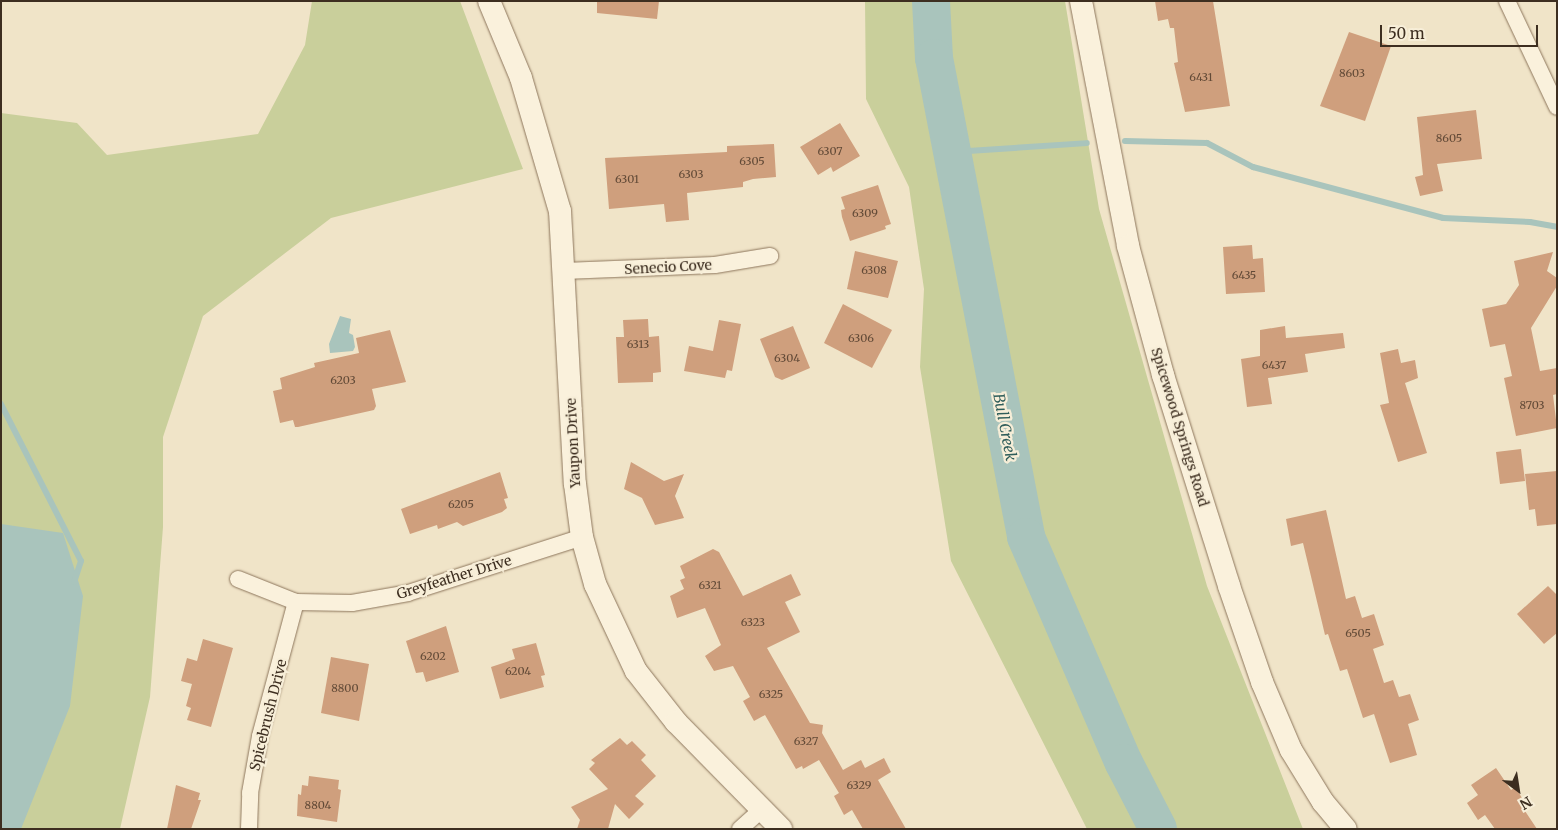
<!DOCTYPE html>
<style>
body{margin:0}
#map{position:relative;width:1558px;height:830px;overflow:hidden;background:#f0e4c8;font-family:Merriweather,serif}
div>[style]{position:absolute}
.green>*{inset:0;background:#c9cf9b}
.water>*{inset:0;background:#a9c4bc}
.stream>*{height:6px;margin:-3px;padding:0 3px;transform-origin:3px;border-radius:3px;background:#a9c4bc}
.river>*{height:38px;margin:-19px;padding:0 19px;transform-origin:19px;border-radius:19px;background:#a9c4bc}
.building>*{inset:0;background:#cf9f7d}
.roads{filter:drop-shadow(0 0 1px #8d765c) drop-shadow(0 0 1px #8d765c)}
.street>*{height:16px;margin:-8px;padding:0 8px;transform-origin:8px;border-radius:8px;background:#faf1dc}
.secondary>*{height:22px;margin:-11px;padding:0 11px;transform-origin:11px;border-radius:11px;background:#faf1dc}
span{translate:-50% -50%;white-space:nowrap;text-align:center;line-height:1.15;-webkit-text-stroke:4.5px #f7eed8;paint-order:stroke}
.number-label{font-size:11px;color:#624a37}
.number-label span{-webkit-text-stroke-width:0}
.street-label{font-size:14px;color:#3d2e20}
.water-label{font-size:15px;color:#2f5d5a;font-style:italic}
.frame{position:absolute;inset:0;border:2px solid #3d2e20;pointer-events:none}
.north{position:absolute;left:1493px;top:765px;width:50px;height:50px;-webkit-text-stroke:4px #f7eed8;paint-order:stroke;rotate:149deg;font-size:14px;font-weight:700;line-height:20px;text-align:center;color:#3d2e20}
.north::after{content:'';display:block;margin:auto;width:18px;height:22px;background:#3d2e20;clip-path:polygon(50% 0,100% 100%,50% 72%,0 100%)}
.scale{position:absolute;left:1380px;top:25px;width:158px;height:22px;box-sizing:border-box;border:2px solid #3d2e20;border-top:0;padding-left:6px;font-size:15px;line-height:18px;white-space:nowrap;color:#3d2e20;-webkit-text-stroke:4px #f7eed8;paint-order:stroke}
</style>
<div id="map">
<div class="green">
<i style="clip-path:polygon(312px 1px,460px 1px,523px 169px,331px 218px,203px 316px,163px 437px,163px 527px,150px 697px,120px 829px,1px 829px,1px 113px,77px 123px,107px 155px,258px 134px,305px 45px)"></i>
<i style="clip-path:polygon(865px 1px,1065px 1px,1099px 209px,1207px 586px,1303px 829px,1087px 829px,951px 561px,920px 367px,924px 289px,909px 187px,866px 99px)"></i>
</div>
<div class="water">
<i style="clip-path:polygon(340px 316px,351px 319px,349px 333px,353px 335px,355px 347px,353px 351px,330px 353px,329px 344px)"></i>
<i style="clip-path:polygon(1px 524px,63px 533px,83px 596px,70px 706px,21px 829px,1px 829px)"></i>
</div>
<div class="stream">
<i style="left:1125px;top:141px;width:82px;rotate:1.4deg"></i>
<i style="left:1207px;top:143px;width:52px;rotate:27.6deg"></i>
<i style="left:1253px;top:167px;width:197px;rotate:15deg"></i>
<i style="left:1443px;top:218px;width:87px;rotate:2.6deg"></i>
<i style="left:1530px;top:222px;width:27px;rotate:10deg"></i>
<i style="left:953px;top:152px;width:134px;rotate:-3.8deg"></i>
<i style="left:1px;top:404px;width:176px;rotate:63deg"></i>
<i style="left:81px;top:561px;width:22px;rotate:108deg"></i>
</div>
<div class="river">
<i style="left:931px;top:1px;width:57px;rotate:87deg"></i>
<i style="left:934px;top:58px;width:488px;rotate:79.1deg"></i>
<i style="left:1026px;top:537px;width:246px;rotate:66.6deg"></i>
<i style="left:1124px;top:763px;width:74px;rotate:62.7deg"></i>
</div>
<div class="building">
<i style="clip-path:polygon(597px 1px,659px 1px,657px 19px,597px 13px)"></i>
<i style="clip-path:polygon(1155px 1px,1213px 1px,1230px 106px,1185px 112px,1174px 63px,1178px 62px,1174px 28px,1170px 28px,1168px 19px,1158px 21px)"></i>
<i style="clip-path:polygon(1349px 32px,1391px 46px,1365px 121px,1320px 106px)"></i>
<i style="clip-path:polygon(1476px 110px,1482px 159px,1437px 164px,1443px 191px,1420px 196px,1415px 177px,1423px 175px,1417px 117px)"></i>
<i style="clip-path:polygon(840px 123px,860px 156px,833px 172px,831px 167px,818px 175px,800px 147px)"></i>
<i style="clip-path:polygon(774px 144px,776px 177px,753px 179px,743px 182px,743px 187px,687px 193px,689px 220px,666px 222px,664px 204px,609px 209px,605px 158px,727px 152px,727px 146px)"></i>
<i style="clip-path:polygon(878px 185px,891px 224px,885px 226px,886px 229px,850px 241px,842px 217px,841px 210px,845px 209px,841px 197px)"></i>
<i style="clip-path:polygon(1252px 245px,1253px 259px,1263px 258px,1265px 292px,1226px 294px,1223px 247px)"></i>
<i style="clip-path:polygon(855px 251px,898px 261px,888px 298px,847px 289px)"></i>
<i style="clip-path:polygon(1553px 252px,1547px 271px,1557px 278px,1557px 286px,1531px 328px,1540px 371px,1557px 368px,1557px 394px,1553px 395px,1557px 428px,1516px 436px,1504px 378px,1512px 376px,1505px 344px,1490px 347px,1482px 309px,1506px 304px,1519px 285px,1514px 261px)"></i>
<i style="clip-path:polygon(843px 304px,892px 330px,872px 368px,824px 343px)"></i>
<i style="clip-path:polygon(648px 319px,649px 337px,659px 336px,661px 372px,653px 373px,653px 382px,618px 383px,616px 337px,624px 337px,623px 320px)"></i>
<i style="clip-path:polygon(719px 320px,741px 324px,732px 371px,727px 370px,725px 378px,684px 371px,689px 346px,713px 351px)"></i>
<i style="clip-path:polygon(793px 326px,810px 368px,782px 380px,775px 377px,760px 339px)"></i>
<i style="clip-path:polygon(1285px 326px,1286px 338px,1343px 333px,1345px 348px,1305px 354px,1308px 372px,1268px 378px,1272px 404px,1247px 407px,1241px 359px,1260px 356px,1260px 330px)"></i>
<i style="clip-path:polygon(390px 330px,406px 382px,372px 389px,376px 406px,374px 410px,298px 427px,295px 427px,293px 420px,280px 423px,273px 391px,282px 389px,280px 378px,315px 367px,314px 363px,359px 353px,356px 338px)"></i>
<i style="clip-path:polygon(1398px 349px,1401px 363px,1415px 360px,1418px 378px,1405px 383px,1427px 453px,1398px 462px,1380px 405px,1389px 403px,1380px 353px)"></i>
<i style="clip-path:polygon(1521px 449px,1525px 481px,1500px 484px,1496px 452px)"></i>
<i style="clip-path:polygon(631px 462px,664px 481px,684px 474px,675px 496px,684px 518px,655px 525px,642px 498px,624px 489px)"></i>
<i style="clip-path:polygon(1557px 471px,1557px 524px,1537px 526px,1535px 509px,1529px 510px,1525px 474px)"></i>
<i style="clip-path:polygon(500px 472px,508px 498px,504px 499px,507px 508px,502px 512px,463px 526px,457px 522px,438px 529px,437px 525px,410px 534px,401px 509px)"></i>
<i style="clip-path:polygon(1326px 510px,1346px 599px,1355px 596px,1362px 618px,1374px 614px,1384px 645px,1373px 649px,1384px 683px,1393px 680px,1399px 697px,1410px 694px,1419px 720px,1408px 724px,1417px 755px,1390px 763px,1374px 714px,1363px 718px,1347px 669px,1340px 671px,1328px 634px,1325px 635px,1303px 543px,1291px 546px,1286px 519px)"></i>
<i style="clip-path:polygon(713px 549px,719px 552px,743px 596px,791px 574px,801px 595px,785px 602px,800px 632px,767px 648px,810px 723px,823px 725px,822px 733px,843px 770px,861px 760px,865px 768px,884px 758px,891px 772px,878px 780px,906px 829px,863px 829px,852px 810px,844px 815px,834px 796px,839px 793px,819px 760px,803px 769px,802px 766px,796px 769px,765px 715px,754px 721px,743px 701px,750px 697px,733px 666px,714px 671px,705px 656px,721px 645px,705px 608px,677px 618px,670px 596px,684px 589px,680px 580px,685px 578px,680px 566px)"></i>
<i style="clip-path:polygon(1548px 586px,1557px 595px,1557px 633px,1544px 644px,1517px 614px)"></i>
<i style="clip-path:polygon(446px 626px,459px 672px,426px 682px,423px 672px,416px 673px,406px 641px)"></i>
<i style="clip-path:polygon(203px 639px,233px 648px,211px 727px,187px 720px,191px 708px,186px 706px,192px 684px,181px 681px,187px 658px,197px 661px)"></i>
<i style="clip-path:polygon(536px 643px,545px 675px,541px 676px,544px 687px,500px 699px,491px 667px,515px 659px,512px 649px)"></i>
<i style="clip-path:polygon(331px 657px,369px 664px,359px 721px,321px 713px)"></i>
<i style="clip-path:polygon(620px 738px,627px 745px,632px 741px,646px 755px,641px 760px,656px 776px,635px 796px,644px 804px,629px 819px,615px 804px,608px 829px,577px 829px,580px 820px,571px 807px,608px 789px,589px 769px,595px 763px,591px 760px)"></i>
<i style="clip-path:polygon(1496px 768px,1511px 790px,1516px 787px,1526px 806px,1523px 808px,1537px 829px,1495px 829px,1485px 815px,1478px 820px,1467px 803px,1478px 795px,1471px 785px)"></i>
<i style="clip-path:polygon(309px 776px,339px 780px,338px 789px,341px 790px,337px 822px,297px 816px,298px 794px,301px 795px,302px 785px,308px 786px)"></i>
<i style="clip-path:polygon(176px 785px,200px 793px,198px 800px,201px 800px,191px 829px,167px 829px)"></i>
</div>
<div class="roads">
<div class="street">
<i style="left:1507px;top:1px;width:117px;rotate:64.7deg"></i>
<i style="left:564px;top:271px;width:151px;rotate:-2.3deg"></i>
<i style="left:715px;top:265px;width:56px;rotate:-9.3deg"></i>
<i style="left:238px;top:579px;width:62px;rotate:21.6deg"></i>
<i style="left:296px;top:602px;width:56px;rotate:1deg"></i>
<i style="left:352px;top:603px;width:57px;rotate:-10.1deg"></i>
<i style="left:408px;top:593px;width:183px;rotate:-17.8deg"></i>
<i style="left:249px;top:829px;width:36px;rotate:-88deg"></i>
<i style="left:250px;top:793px;width:58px;rotate:-80deg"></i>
<i style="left:260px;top:736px;width:139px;rotate:-75deg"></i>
<i style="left:740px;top:829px;width:30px;rotate:-42deg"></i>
</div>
<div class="secondary">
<i style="left:489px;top:1px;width:83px;rotate:67.4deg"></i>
<i style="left:521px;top:78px;width:139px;rotate:73.7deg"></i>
<i style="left:560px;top:211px;width:273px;rotate:86.9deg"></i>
<i style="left:575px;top:484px;width:53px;rotate:82.5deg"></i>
<i style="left:582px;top:537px;width:49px;rotate:74.5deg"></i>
<i style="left:595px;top:584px;width:96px;rotate:64.8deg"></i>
<i style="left:636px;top:671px;width:65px;rotate:51.9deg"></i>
<i style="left:676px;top:722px;width:150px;rotate:45.5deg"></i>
<i style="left:1081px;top:1px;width:249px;rotate:79.1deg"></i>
<i style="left:1128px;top:246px;width:134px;rotate:74.8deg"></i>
<i style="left:1163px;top:375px;width:221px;rotate:72.6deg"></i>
<i style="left:1229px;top:586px;width:102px;rotate:71deg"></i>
<i style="left:1262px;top:682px;width:74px;rotate:66.9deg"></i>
<i style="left:1291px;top:750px;width:61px;rotate:58.4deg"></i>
<i style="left:1323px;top:802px;width:35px;rotate:50deg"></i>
</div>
</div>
<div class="number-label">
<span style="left:1352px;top:73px">8603</span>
<span style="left:1201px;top:77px">6431</span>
<span style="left:1449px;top:138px">8605</span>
<span style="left:830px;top:151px">6307</span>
<span style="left:752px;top:161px">6305</span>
<span style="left:691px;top:174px">6303</span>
<span style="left:627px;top:179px">6301</span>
<span style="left:865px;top:213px">6309</span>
<span style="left:874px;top:270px">6308</span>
<span style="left:1244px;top:275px">6435</span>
<span style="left:861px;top:338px">6306</span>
<span style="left:638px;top:344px">6313</span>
<span style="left:787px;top:358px">6304</span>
<span style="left:1274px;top:365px">6437</span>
<span style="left:343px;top:380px">6203</span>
<span style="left:1532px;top:405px">8703</span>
<span style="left:461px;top:504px">6205</span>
<span style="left:710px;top:585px">6321</span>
<span style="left:753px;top:622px">6323</span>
<span style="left:1358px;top:633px">6505</span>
<span style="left:433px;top:656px">6202</span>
<span style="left:518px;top:671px">6204</span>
<span style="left:345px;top:688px">8800</span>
<span style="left:771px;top:694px">6325</span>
<span style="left:806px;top:741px">6327</span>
<span style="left:859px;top:785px">6329</span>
<span style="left:318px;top:805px">8804</span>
</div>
<div class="street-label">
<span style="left:668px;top:267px;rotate:-3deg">Senecio Cove</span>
<span style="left:1180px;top:427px;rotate:73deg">Spicewood Springs Road</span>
<span style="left:573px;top:443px;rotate:-93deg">Yaupon Drive</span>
<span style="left:454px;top:577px;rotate:-17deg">Greyfeather Drive</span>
<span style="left:268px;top:715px;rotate:-76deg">Spicebrush Drive</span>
</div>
<div class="water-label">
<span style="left:1005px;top:427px;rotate:79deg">Bull Creek</span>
</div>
<div class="frame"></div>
<div class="north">N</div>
<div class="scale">50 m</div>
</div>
